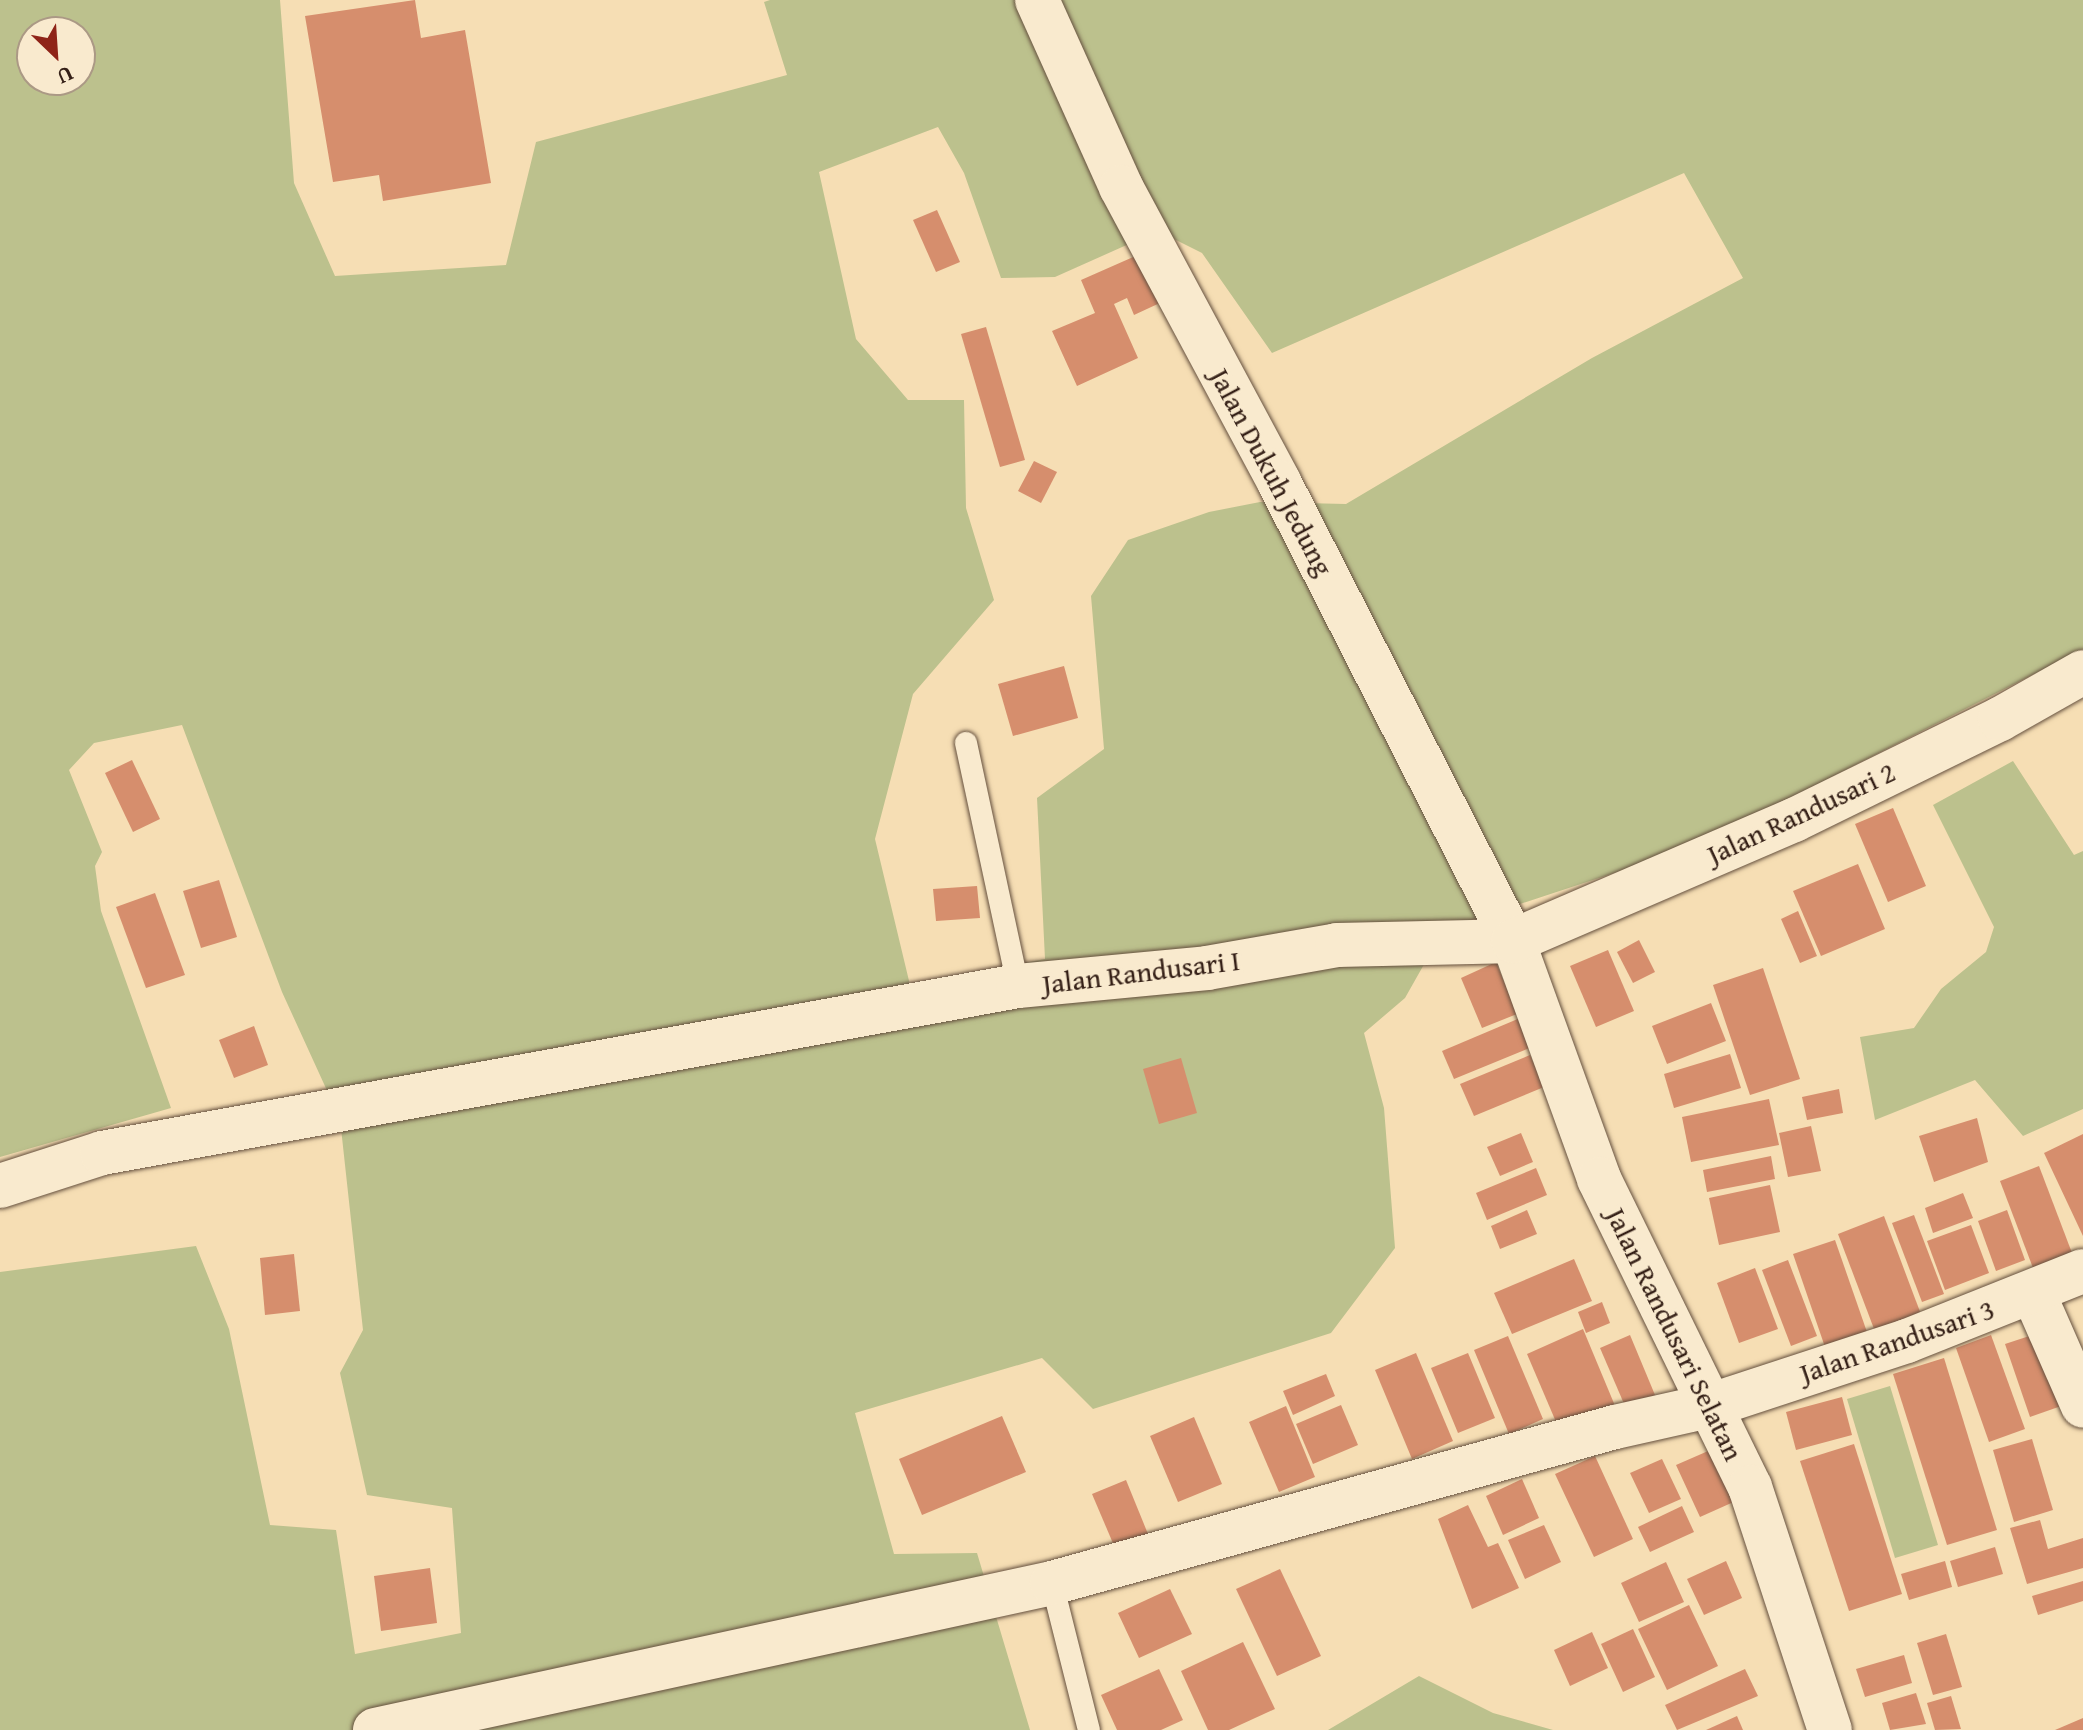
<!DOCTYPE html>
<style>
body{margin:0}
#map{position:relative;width:2083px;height:1730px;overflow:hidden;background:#f6deb4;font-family:"Gentium Book Plus",serif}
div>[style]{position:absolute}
.green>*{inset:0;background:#bcc18d}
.building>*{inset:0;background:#d68e6d}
.roads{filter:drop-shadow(0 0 2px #65503e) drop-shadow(0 0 2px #65503e)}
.service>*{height:22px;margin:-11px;padding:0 11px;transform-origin:11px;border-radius:11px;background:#f9eace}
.minor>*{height:44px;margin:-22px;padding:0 22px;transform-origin:22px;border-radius:22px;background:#f9eace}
span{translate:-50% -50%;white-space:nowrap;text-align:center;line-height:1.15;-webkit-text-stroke:6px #f9eace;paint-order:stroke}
.street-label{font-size:28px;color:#352017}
.north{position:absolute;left:16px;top:16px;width:80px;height:80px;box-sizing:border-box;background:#f9eace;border:2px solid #ab9985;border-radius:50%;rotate:155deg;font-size:22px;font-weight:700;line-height:32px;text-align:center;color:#352017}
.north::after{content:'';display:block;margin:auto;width:28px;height:36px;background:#8f2418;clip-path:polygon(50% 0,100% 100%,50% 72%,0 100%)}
</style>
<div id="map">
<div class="green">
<i style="clip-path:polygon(evenodd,0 0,280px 0,294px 183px,335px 276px,506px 265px,536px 142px,787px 75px,764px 2px,770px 0,2083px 0,2083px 649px,1696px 846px,1444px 929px,1405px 998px,1364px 1033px,1384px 1108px,1395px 1248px,1331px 1333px,1093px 1409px,1042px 1358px,855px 1413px,894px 1554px,977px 1553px,1030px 1730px,0 1730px,0 1272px,196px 1246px,229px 1329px,270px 1525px,336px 1530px,355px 1654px,461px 1633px,452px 1508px,367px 1495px,340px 1373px,363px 1330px,340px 1119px,282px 992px,182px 725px,94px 743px,69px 770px,102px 852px,95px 866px,101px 911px,171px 1108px,0 1157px,0 0,32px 32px,80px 32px,80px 80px,32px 80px,32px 32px,0 0,938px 127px,964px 173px,1001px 278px,1055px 277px,1158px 231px,1202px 253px,1272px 353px,1684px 173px,1743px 278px,1592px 358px,1346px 504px,1260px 502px,1209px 512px,1128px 540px,1091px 596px,1104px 749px,1037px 798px,1045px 959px,910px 985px,875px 839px,913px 694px,994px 600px,966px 508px,964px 400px,908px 400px,856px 339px,819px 172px,938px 127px)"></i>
<i style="clip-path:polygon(2013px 761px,2074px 855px,2083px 851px,2083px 1109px,2023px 1136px,1975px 1080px,1875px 1120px,1860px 1037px,1914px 1028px,1941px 989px,1986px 952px,1994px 927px,1933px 805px)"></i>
<i style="clip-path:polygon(1890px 1386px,1938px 1545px,1895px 1558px,1847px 1399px)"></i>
<i style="clip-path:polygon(1419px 1676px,1493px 1713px,1553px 1730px,1328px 1730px)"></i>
</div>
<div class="building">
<i style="clip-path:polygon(415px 0,421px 38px,465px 30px,491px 183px,383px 201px,379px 175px,333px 182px,305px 16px)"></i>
<i style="clip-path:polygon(937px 210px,960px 262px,936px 272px,913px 220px)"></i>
<i style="clip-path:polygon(1140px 254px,1162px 302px,1134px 315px,1127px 298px,1114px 304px,1138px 358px,1077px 386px,1052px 331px,1095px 313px,1081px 280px)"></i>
<i style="clip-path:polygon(986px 327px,1025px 460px,1000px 467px,961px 334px)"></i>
<i style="clip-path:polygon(1034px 461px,1057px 472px,1041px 503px,1018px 491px)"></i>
<i style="clip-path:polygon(1064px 666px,1078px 718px,1013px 736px,998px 684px)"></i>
<i style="clip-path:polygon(132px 760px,160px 819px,133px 832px,105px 773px)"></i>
<i style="clip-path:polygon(1893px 808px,1926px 886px,1888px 902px,1855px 824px)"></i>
<i style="clip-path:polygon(1858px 864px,1885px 929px,1821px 956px,1793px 891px)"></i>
<i style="clip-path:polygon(219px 880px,237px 937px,201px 948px,183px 891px)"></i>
<i style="clip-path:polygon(977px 886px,980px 918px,936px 921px,933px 889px)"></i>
<i style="clip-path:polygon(155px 893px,185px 975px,146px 988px,116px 907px)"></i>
<i style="clip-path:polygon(1798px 911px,1817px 956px,1800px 963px,1781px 919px)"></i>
<i style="clip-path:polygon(1639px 940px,1655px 972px,1633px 983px,1617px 952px)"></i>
<i style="clip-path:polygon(1608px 950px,1634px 1011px,1596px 1027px,1570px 966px)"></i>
<i style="clip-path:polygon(1496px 962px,1517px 1014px,1482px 1028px,1461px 978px)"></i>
<i style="clip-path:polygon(1763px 968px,1800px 1079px,1750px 1095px,1713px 985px)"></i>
<i style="clip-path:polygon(1711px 1003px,1726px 1041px,1667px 1064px,1652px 1026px)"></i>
<i style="clip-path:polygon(1520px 1018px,1532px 1047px,1454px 1079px,1442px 1051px)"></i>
<i style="clip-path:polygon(254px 1026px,268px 1065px,234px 1078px,219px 1040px)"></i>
<i style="clip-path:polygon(1730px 1054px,1741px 1088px,1674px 1108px,1664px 1074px)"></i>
<i style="clip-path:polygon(1530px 1055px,1544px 1087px,1474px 1116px,1460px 1084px)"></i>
<i style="clip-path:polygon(1181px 1058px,1197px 1113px,1159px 1124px,1143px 1069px)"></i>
<i style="clip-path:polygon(1839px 1089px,1843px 1113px,1807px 1120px,1802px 1097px)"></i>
<i style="clip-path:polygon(1769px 1099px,1779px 1145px,1691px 1162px,1682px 1117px)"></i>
<i style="clip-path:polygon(1977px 1118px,1988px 1162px,1934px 1182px,1919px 1136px)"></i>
<i style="clip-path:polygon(1811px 1126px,1821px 1171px,1788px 1177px,1779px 1133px)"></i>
<i style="clip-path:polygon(1521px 1133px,1533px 1162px,1500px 1176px,1487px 1147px)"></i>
<i style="clip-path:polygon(2083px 1134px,2083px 1236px,2044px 1153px)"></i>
<i style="clip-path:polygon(1771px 1156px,1775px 1179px,1707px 1192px,1703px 1170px)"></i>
<i style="clip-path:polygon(2039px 1166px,2072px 1253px,2033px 1268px,2000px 1181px)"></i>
<i style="clip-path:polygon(1536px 1168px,1547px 1195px,1487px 1220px,1476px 1193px)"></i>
<i style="clip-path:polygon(1770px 1185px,1780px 1232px,1719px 1245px,1709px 1198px)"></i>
<i style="clip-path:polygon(1963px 1193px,1973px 1218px,1933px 1233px,1925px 1208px)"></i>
<i style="clip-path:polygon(1527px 1210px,1537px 1234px,1500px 1249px,1491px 1226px)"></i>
<i style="clip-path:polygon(2007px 1210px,2025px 1260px,1996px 1271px,1978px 1221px)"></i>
<i style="clip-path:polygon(1914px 1215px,1944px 1294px,1922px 1302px,1892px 1223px)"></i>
<i style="clip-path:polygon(1884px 1216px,1925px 1325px,1879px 1342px,1838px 1234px)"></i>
<i style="clip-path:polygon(1971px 1225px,1989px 1273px,1945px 1290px,1927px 1241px)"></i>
<i style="clip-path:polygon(1835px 1240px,1868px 1335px,1826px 1350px,1793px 1254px)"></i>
<i style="clip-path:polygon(294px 1254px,300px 1311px,265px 1315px,260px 1258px)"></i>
<i style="clip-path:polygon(1574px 1259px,1592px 1301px,1512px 1334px,1494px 1293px)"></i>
<i style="clip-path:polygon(1788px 1260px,1817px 1336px,1791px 1346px,1762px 1270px)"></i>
<i style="clip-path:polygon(1755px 1268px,1778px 1329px,1739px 1343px,1717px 1283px)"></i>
<i style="clip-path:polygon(1602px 1302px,1610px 1323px,1586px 1333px,1578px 1312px)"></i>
<i style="clip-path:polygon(1583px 1329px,1618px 1413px,1562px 1436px,1527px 1354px)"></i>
<i style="clip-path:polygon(2042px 1332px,2067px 1404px,2030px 1417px,2005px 1344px)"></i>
<i style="clip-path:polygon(1630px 1335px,1660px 1407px,1631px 1420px,1600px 1348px)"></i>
<i style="clip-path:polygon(1991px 1335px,2025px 1429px,1989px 1442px,1956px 1348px)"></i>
<i style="clip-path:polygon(1508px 1336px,1543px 1419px,1509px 1434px,1474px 1350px)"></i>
<i style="clip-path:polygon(1416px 1353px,1453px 1441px,1412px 1459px,1375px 1370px)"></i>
<i style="clip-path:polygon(1468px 1353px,1495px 1418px,1458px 1433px,1431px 1368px)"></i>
<i style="clip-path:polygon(1944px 1358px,1997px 1530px,1947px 1545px,1893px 1374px)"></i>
<i style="clip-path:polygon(1326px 1374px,1335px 1396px,1293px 1415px,1283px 1391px)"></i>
<i style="clip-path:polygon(1842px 1397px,1852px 1435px,1796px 1450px,1786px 1412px)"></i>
<i style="clip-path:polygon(1341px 1405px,1358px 1445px,1313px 1464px,1296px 1424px)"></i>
<i style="clip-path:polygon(1286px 1406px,1315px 1477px,1279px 1492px,1249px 1422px)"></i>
<i style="clip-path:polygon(1002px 1416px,1026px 1472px,922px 1515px,899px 1459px)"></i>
<i style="clip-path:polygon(1194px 1417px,1222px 1484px,1178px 1502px,1150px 1436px)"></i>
<i style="clip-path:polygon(2032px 1439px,2053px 1510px,2014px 1522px,1993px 1450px)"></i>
<i style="clip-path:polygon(1854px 1444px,1902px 1594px,1849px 1611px,1800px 1461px)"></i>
<i style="clip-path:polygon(1715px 1448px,1738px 1500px,1700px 1517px,1676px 1465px)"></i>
<i style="clip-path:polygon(1595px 1456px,1633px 1539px,1594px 1557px,1555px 1474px)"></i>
<i style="clip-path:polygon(1662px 1459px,1681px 1499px,1649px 1513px,1630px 1473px)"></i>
<i style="clip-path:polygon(1522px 1479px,1539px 1518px,1503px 1535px,1486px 1496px)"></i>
<i style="clip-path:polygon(1126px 1480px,1148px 1534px,1115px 1548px,1092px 1494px)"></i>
<i style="clip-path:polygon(1468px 1505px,1488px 1547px,1498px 1543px,1519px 1588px,1472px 1609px,1438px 1519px)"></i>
<i style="clip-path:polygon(1682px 1506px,1694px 1532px,1650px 1552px,1638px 1527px)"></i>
<i style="clip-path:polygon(2040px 1520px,2048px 1549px,2083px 1538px,2083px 1568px,2027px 1584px,2010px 1528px)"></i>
<i style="clip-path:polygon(1544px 1525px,1561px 1562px,1525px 1579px,1508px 1540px)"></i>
<i style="clip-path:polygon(1995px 1547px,2003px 1574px,1958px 1587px,1950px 1561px)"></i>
<i style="clip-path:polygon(1726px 1561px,1742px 1598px,1704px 1615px,1687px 1579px)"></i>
<i style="clip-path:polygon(1945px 1561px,1952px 1587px,1909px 1600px,1901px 1574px)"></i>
<i style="clip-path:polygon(1666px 1562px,1684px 1602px,1639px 1622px,1621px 1583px)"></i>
<i style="clip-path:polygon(430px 1568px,437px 1623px,381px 1631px,374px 1576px)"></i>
<i style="clip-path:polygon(1280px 1569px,1321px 1656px,1277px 1676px,1236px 1589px)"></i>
<i style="clip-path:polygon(2083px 1581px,2083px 1601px,2038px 1615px,2032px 1596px)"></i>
<i style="clip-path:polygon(1170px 1589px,1192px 1634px,1139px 1658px,1118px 1613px)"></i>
<i style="clip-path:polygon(1689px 1605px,1718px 1666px,1667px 1690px,1638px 1629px)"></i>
<i style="clip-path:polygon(1633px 1629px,1655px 1677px,1623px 1692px,1601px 1644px)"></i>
<i style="clip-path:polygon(1592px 1632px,1608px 1668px,1570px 1686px,1554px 1650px)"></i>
<i style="clip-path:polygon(1946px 1634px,1962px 1687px,1933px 1695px,1917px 1643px)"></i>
<i style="clip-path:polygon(1243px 1642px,1275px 1709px,1229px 1730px,1208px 1730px,1181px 1671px)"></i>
<i style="clip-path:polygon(1904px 1655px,1912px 1683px,1865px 1697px,1856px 1669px)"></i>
<i style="clip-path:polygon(1159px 1669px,1183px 1720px,1161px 1730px,1117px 1730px,1101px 1695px)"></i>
<i style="clip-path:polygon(1745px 1669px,1758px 1696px,1677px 1730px,1665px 1705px)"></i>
<i style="clip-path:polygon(1916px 1693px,1926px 1724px,1890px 1730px,1882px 1703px)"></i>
<i style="clip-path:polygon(1951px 1696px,1961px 1729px,1935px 1730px,1927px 1703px)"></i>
<i style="clip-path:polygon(1737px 1716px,1743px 1730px,1706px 1730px)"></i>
<i style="clip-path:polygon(2083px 1718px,2083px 1730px,2055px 1730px)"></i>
</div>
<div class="roads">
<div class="service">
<i style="left:966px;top:743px;width:249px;rotate:77.9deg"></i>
<i style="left:1052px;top:1583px;width:152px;rotate:75.9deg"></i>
</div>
<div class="minor">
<i style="left:1037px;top:0;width:205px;rotate:65.8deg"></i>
<i style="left:1121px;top:187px;width:335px;rotate:61.8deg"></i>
<i style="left:1279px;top:482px;width:515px;rotate:62.99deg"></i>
<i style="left:1513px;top:941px;width:253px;rotate:70.1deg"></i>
<i style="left:1599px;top:1179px;width:343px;rotate:63.9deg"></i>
<i style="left:1750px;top:1487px;width:256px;rotate:71.8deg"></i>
<i style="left:0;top:1186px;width:107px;rotate:-17.9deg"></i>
<i style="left:102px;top:1153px;width:931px;rotate:-10.33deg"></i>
<i style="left:1018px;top:986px;width:190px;rotate:-5.4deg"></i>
<i style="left:1207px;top:968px;width:132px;rotate:-10deg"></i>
<i style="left:1337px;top:945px;width:176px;rotate:-1.3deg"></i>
<i style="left:1513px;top:941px;width:306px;rotate:-23.3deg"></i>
<i style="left:1794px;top:820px;width:229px;rotate:-26.1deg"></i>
<i style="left:2000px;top:719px;width:95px;rotate:-29.5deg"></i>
<i style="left:2033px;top:1292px;width:124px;rotate:66.3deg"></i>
<i style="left:375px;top:1730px;width:693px;rotate:-12.25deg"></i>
<i style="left:1052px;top:1583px;width:584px;rotate:-15.49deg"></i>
<i style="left:1615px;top:1427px;width:96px;rotate:-12.6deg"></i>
<i style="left:1709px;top:1406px;width:208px;rotate:-18.2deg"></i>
<i style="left:1907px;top:1341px;width:189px;rotate:-21.7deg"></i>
</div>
</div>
<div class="street-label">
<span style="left:1272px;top:472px;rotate:62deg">Jalan Dukuh Jedung</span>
<span style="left:1801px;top:813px;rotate:-25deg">Jalan Randusari 2</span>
<span style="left:1141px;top:972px;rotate:-7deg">Jalan Randusari I</span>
<span style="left:1675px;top:1334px;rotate:64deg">Jalan Randusari Selatan</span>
<span style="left:1897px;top:1341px;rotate:-19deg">Jalan Randusari 3</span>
</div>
<div class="north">U</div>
</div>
